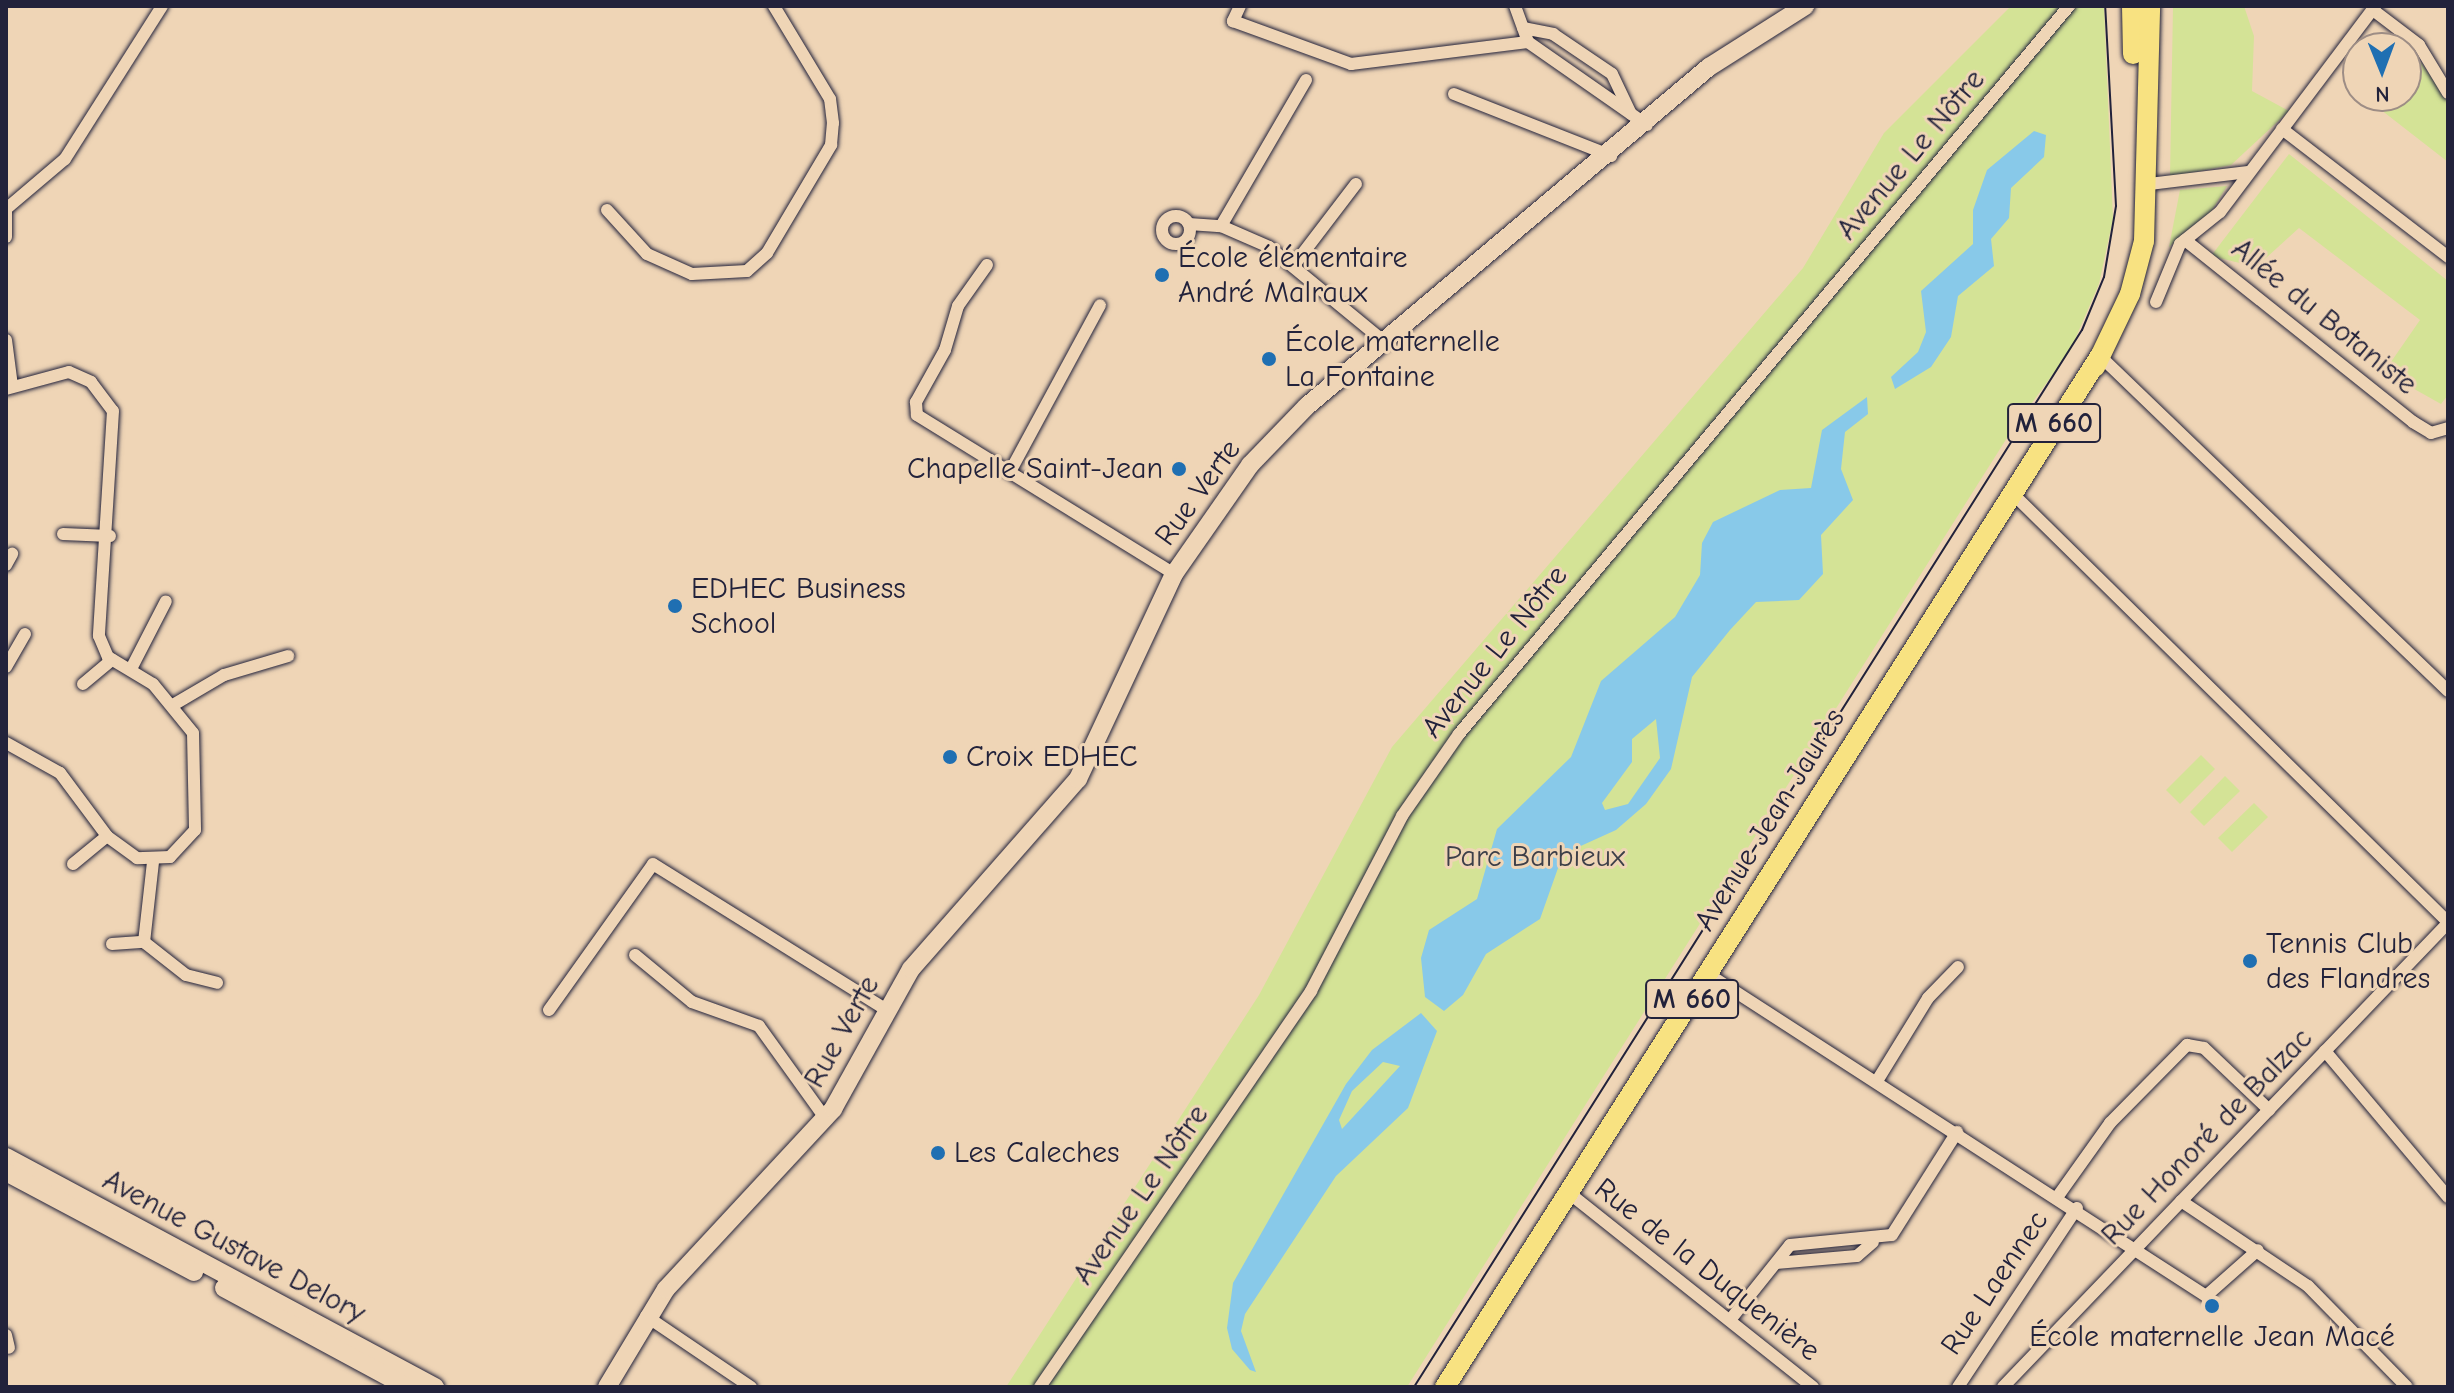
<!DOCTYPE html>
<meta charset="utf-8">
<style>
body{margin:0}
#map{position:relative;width:2454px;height:1393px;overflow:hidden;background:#efd5b6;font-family:"Comic Neue",sans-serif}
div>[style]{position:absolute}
.green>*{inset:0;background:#d4e396}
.water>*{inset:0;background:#88c9e9}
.roads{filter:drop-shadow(0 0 2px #22223b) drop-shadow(0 0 2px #22223b)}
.street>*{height:12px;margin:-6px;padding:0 6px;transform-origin:6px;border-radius:6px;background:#efd5b6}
.street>.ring{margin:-6px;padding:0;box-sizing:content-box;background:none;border:12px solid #efd5b6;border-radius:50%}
.secondary>*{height:18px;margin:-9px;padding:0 9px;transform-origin:9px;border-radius:9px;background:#efd5b6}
.primary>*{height:20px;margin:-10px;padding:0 10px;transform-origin:10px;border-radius:10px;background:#f8e281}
.tram>*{height:2px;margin:-1px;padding:0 1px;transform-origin:1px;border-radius:1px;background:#22223b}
.dots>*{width:22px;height:22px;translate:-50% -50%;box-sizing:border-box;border:4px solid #efd5b6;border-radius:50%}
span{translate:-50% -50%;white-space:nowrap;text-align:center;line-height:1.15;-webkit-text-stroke:6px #efd5b6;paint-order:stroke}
.shield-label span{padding:2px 6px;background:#efd5b6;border:2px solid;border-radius:6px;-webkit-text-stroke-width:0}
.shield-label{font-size:28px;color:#22223b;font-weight:700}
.street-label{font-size:30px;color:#22223b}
.poi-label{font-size:30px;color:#22223b}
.left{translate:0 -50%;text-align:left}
.right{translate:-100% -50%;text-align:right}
.park-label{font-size:30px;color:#3d3f49}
.frame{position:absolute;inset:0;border:8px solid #22223b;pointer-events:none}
.north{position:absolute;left:2342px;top:32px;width:80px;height:80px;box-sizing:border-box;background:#efd5b6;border:2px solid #9d8d85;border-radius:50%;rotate:179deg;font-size:22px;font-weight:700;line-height:32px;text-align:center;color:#22223b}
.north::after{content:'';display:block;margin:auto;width:28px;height:36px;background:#1f6fb2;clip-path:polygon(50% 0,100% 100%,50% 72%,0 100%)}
</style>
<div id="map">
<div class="green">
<i style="clip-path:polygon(2011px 6px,2104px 6px,2113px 219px,2099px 284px,2070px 351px,2012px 430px,1407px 1387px,1006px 1387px,1259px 995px,1392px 747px,1803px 268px,1884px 133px)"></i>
<i style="clip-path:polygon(2173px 6px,2244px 6px,2254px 36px,2252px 91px,2289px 111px,2231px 165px,2170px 177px)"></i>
<i style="clip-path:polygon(2412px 49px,2448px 102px,2448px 162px,2376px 106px,2382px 96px,2406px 96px)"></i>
<i style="clip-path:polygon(2289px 154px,2448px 281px,2448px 395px,2441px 404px,2384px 372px,2420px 320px,2299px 228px,2256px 267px,2211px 256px)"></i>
<i style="clip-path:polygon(2227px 186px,2209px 215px,2169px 247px,2180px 190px)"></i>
<i style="clip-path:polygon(2201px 755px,2215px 769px,2180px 804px,2166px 790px)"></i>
<i style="clip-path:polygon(2225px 776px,2240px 791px,2204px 826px,2190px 812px)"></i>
<i style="clip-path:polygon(2254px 803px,2268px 817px,2232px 852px,2218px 838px)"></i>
</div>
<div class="water">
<i style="clip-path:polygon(2034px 131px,2046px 135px,2044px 157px,2011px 188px,2009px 218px,1991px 239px,1994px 266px,1958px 296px,1951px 337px,1931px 367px,1895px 389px,1891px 377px,1918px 352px,1926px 332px,1921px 291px,1973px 244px,1973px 210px,1987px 170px)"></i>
<i style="clip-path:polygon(evenodd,1867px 397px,1868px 414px,1845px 432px,1841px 469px,1853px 500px,1821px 535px,1823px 574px,1799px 600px,1756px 602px,1730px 630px,1692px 677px,1671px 769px,1646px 804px,1616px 830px,1563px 854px,1540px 919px,1486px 954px,1463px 995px,1444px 1011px,1425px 997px,1421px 958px,1429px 930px,1477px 899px,1497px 829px,1571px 757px,1601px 681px,1675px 617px,1700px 575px,1702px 543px,1713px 522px,1780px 490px,1811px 488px,1822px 430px,1867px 397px,1656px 719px,1660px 758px,1628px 804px,1605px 810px,1602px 803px,1632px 762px,1632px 739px,1656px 719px)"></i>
<i style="clip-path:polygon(evenodd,1421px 1013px,1437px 1031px,1408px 1108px,1336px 1176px,1245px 1314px,1241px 1331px,1256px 1372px,1250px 1370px,1232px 1349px,1227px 1328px,1233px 1283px,1346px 1084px,1372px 1050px,1421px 1013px,1383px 1062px,1400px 1066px,1342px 1129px,1339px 1120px,1352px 1091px,1383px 1062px)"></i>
</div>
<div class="roads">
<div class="street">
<i style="left:1240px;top:6px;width:17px;rotate:115deg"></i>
<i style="left:1233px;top:21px;width:126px;rotate:20deg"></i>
<i style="left:1351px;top:64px;width:178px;rotate:-7.1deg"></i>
<i style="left:1515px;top:6px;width:38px;rotate:70deg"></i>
<i style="left:1528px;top:42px;width:145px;rotate:34.9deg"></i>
<i style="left:2373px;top:10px;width:58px;rotate:37.3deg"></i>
<i style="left:2419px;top:45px;width:56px;rotate:58.9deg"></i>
<i style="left:1523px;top:28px;width:31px;rotate:11deg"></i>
<i style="left:1553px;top:34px;width:71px;rotate:34.1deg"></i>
<i style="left:1612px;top:74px;width:44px;rotate:64.6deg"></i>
<i style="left:1454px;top:94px;width:169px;rotate:21.5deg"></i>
<i style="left:2282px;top:129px;width:210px;rotate:37.6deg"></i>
<i style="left:2149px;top:184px;width:100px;rotate:-6.9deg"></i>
<i style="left:6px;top:208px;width:29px;rotate:90deg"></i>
<i style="left:6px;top:209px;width:77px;rotate:-40.3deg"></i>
<i style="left:65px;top:159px;width:181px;rotate:-57.6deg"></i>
<i style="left:607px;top:210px;width:59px;rotate:47.7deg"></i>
<i style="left:647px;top:254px;width:49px;rotate:24deg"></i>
<i style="left:692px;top:274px;width:55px;rotate:-3.1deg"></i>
<i style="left:747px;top:271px;width:27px;rotate:-42deg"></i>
<i style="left:767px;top:253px;width:126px;rotate:-59.3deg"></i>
<i style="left:831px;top:145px;width:22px;rotate:-85deg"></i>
<i style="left:833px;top:123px;width:24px;rotate:-97deg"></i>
<i style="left:830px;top:99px;width:109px;rotate:-121.1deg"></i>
<i class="ring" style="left:1162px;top:216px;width:16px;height:16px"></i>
<i style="left:1189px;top:224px;width:32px;rotate:4deg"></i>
<i style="left:1221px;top:226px;width:52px;rotate:23.6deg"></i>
<i style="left:1269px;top:247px;width:151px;rotate:39.4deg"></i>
<i style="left:1221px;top:226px;width:169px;rotate:-59.8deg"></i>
<i style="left:2185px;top:240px;width:292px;rotate:38.6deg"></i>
<i style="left:2413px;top:422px;width:21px;rotate:31deg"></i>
<i style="left:2431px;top:433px;width:18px;rotate:-16deg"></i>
<i style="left:987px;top:265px;width:50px;rotate:125.3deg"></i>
<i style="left:958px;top:306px;width:46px;rotate:106.5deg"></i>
<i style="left:945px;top:350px;width:60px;rotate:119.1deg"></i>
<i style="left:916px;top:402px;width:13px;rotate:86deg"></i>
<i style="left:917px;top:415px;width:302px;rotate:31.7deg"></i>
<i style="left:1294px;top:265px;width:102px;rotate:-52.6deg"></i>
<i style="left:2156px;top:302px;width:63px;rotate:-67.5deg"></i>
<i style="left:2180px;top:244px;width:51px;rotate:-38.7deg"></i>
<i style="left:2220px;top:212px;width:258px;rotate:-53deg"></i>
<i style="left:6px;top:340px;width:46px;rotate:82.6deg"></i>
<i style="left:2100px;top:356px;width:483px;rotate:43.9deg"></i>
<i style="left:6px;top:389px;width:65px;rotate:-15.1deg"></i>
<i style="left:69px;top:372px;width:24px;rotate:24deg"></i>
<i style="left:91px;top:382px;width:36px;rotate:53deg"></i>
<i style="left:113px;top:411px;width:225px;rotate:93.6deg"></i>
<i style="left:99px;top:636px;width:23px;rotate:67deg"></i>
<i style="left:108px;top:657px;width:52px;rotate:31deg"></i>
<i style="left:153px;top:684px;width:63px;rotate:50.8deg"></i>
<i style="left:193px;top:733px;width:97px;rotate:88.8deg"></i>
<i style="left:195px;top:830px;width:37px;rotate:133deg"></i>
<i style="left:170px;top:857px;width:33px;rotate:178deg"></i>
<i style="left:137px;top:858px;width:37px;rotate:-144deg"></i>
<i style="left:107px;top:836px;width:79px;rotate:-126.7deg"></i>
<i style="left:60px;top:773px;width:62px;rotate:-150.9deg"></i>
<i style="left:1012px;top:468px;width:185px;rotate:-61.6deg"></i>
<i style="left:2011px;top:492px;width:613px;rotate:44.54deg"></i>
<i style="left:63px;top:534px;width:47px;rotate:2.4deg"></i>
<i style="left:6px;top:565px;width:13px;rotate:-61deg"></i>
<i style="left:6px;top:667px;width:38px;rotate:-60deg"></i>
<i style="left:131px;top:669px;width:76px;rotate:-62.8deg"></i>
<i style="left:83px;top:684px;width:38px;rotate:-40deg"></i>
<i style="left:173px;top:705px;width:59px;rotate:-30.5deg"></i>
<i style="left:224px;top:675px;width:67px;rotate:-16.5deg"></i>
<i style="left:153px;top:862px;width:81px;rotate:96.4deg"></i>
<i style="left:144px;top:942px;width:53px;rotate:38.2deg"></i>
<i style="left:186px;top:975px;width:32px;rotate:14deg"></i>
<i style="left:73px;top:864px;width:44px;rotate:-39.5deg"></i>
<i style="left:112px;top:944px;width:32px;rotate:-4deg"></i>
<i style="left:635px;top:955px;width:74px;rotate:39.5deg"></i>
<i style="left:692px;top:1002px;width:71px;rotate:19.7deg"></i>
<i style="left:759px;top:1026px;width:113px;rotate:54.3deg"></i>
<i style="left:1708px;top:974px;width:593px;rotate:32.89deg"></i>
<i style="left:2206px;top:1296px;width:69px;rotate:-41.5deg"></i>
<i style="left:549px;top:1010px;width:179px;rotate:-54.5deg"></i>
<i style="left:653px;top:864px;width:276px;rotate:32deg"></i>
<i style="left:2325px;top:1051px;width:191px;rotate:49.9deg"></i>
<i style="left:1877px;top:1081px;width:97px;rotate:-58.4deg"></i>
<i style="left:1928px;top:998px;width:43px;rotate:-45.9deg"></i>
<i style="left:1569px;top:1193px;width:312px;rotate:38.5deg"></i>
<i style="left:2058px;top:1196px;width:90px;rotate:-54.5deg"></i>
<i style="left:2110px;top:1123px;width:110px;rotate:-45.4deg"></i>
<i style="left:2187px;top:1045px;width:17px;rotate:10deg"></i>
<i style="left:2204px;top:1048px;width:90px;rotate:43.6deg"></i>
<i style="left:2181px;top:1201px;width:153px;rotate:33.8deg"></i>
<i style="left:2308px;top:1286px;width:141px;rotate:45.6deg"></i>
<i style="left:1776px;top:1263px;width:81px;rotate:-4.9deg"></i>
<i style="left:1857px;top:1256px;width:21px;rotate:-41deg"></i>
<i style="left:646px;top:1316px;width:127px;rotate:34.1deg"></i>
<i style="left:1730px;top:1320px;width:96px;rotate:-51.3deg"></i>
<i style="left:1790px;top:1245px;width:102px;rotate:-5.6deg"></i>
<i style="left:1892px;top:1235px;width:122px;rotate:-57.7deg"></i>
<i style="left:6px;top:1335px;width:13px;rotate:77deg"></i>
<i style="left:1040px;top:1387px;width:480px;rotate:-55.6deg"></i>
<i style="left:1311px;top:991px;width:197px;rotate:-62.5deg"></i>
<i style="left:1402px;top:816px;width:100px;rotate:-55.2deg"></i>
<i style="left:1459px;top:734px;width:950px;rotate:-50.04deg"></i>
<i style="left:1958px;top:1387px;width:215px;rotate:-56.4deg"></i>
<i style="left:2003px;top:1387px;width:643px;rotate:-46.2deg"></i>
</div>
<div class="secondary">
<i style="left:6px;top:1157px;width:487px;rotate:28.2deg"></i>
<i style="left:6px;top:1172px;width:213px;rotate:28deg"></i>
<i style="left:224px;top:1288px;width:208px;rotate:28.4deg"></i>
<i style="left:607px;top:1387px;width:114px;rotate:-59deg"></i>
<i style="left:666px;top:1289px;width:246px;rotate:-47.1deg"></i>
<i style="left:833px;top:1109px;width:160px;rotate:-60.9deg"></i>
<i style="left:911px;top:969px;width:253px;rotate:-48.7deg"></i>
<i style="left:1078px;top:779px;width:226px;rotate:-64.9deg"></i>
<i style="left:1174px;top:574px;width:133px;rotate:-55.1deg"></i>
<i style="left:1250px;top:465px;width:82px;rotate:-46deg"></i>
<i style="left:1307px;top:406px;width:526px;rotate:-40.14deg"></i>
<i style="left:1709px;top:67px;width:114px;rotate:-32.4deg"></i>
</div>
<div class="primary">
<i style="left:2132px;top:6px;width:48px;rotate:88.8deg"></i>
<i style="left:2095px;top:367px;width:81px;rotate:-64.4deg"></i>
<i style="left:2130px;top:294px;width:55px;rotate:-75.2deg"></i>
<i style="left:2144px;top:241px;width:235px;rotate:-88.5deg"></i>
<i style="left:1445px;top:1387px;width:1221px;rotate:-57.57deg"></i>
</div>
</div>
<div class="tram">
<i style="left:1414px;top:1387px;width:1250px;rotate:-57.71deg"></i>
<i style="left:2082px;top:330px;width:57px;rotate:-67.5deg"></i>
<i style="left:2104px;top:277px;width:72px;rotate:-80.4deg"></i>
<i style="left:2116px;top:206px;width:200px;rotate:-93.1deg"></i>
</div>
<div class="dots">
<i style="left:1162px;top:275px;background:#1f6fb2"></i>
<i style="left:1269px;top:359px;background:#1f6fb2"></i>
<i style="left:1179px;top:469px;background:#1f6fb2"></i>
<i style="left:675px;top:606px;background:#1f6fb2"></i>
<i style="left:950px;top:757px;background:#1f6fb2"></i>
<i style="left:2250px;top:961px;background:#1f6fb2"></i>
<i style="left:938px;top:1153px;background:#1f6fb2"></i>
<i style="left:2212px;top:1306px;background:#1f6fb2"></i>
</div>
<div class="shield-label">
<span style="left:2054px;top:423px">M 660</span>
<span style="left:1692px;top:999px">M 660</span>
</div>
<div class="street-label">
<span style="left:1911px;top:155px;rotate:-50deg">Avenue Le Nôtre</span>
<span style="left:2324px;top:317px;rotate:39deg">Allée du Botaniste</span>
<span style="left:1198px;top:493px;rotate:-54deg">Rue Verte</span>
<span style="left:1495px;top:652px;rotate:-51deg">Avenue Le Nôtre</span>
<span style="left:1770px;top:820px;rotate:-58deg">Avenue Jean Jaurès</span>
<span style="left:842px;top:1032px;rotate:-61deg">Rue Verte</span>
<span style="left:2207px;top:1137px;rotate:-46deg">Rue Honoré de Balzac</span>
<span style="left:1141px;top:1195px;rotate:-55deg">Avenue Le Nôtre</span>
<span style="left:234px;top:1247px;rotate:28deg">Avenue Gustave Delory</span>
<span style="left:1707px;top:1270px;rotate:38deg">Rue de la Duquenière</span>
<span style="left:1995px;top:1283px;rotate:-56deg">Rue Laennec</span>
</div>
<div class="poi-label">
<span class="left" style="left:1178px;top:275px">École élémentaire<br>André Malraux</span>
<span class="left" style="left:1285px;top:359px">École maternelle<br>La Fontaine</span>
<span class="right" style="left:1163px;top:469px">Chapelle Saint-Jean</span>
<span class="left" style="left:691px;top:606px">EDHEC Business<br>School</span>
<span class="left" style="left:966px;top:757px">Croix EDHEC</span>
<span class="left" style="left:2266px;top:961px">Tennis Club<br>des Flandres</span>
<span class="left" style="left:954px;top:1153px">Les Caleches</span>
<span style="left:2212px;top:1337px">École maternelle Jean Macé</span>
</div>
<div class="park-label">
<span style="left:1535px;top:857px">Parc Barbieux</span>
</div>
<div class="frame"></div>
<div class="north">N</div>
</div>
